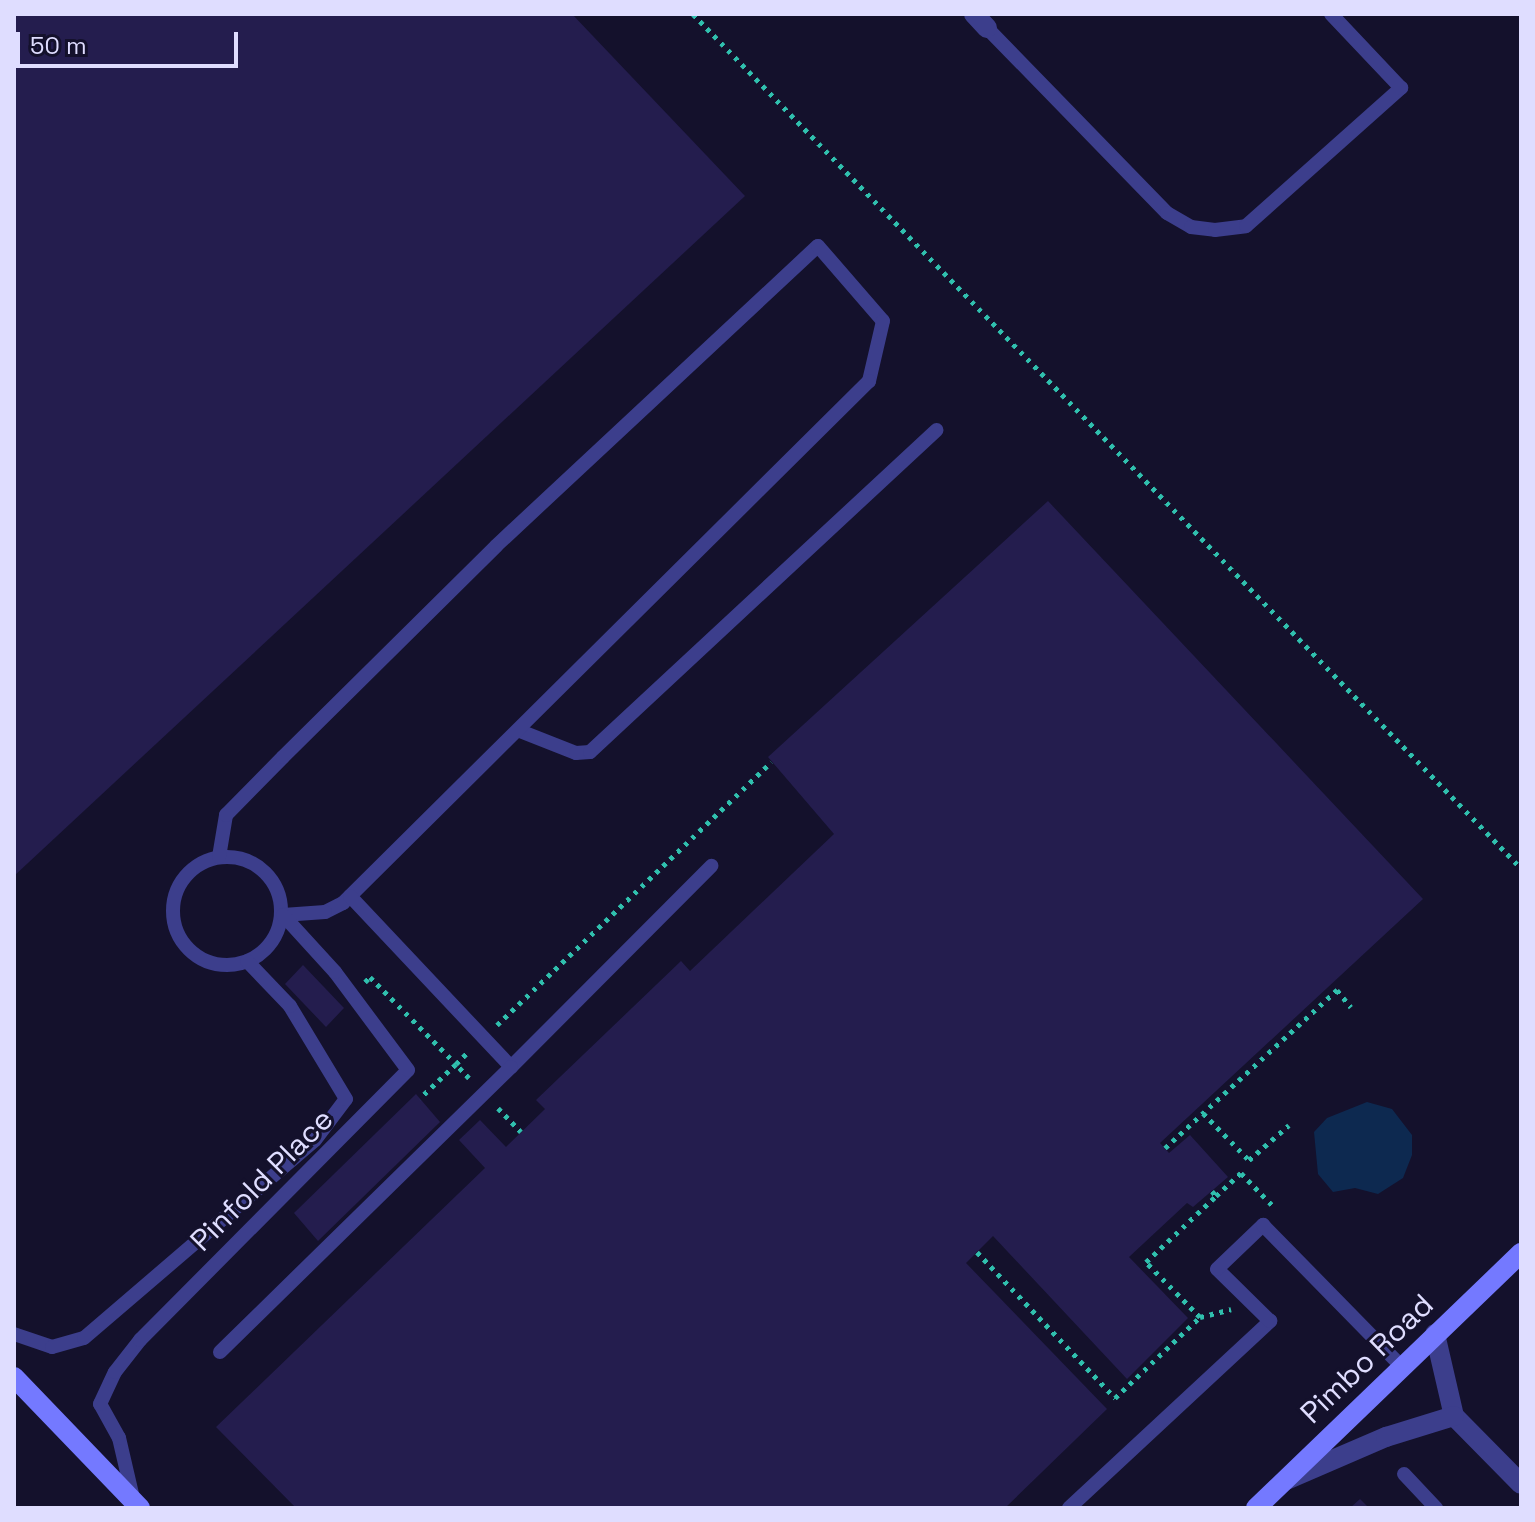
<!DOCTYPE html>
<style>
body{margin:0}
#map{position:relative;width:1535px;height:1522px;overflow:hidden;background:#14112c;font-family:"Space Grotesk",sans-serif}
div>[style]{position:absolute}
.water>*{inset:0;background:#0d2950}
.building>*{inset:0;background:#241d4e}
.path>*{height:5px;margin-top:-2.5px;transform-origin:0;background:repeating-linear-gradient(90deg,#30c0ae 0 4px,transparent 0 10px)}
.lane>*{height:14px;margin:-7px;padding:0 7px;transform-origin:7px;border-radius:7px;background:#3c3e8c}
.lane>.ring{margin:-7px;padding:0;box-sizing:content-box;background:none;border:14px solid #3c3e8c;border-radius:50%}
.street>*{height:20px;margin:-10px;padding:0 10px;transform-origin:10px;border-radius:10px;background:#3c3e8c}
.secondary>*{height:20px;margin:-10px;padding:0 10px;transform-origin:10px;border-radius:10px;background:#7479ff}
span{translate:-50% -50%;white-space:nowrap;text-align:center;line-height:1.15;-webkit-text-stroke:6px #14112c;paint-order:stroke}
.street-label{font-size:30px;color:#dfddff}
.frame{position:absolute;inset:0;border:16px solid #dfddff;pointer-events:none}
.scale{position:absolute;left:16px;top:32px;width:222px;height:36px;box-sizing:border-box;border:4px solid #dfddff;border-top:0;padding-left:10px;font-size:24px;line-height:28px;white-space:nowrap;color:#dfddff;-webkit-text-stroke:6px #14112c;paint-order:stroke}
</style>
<div id="map">
<div class="water">
<i style="clip-path:polygon(1367px 1102px,1392px 1109px,1412px 1135px,1412px 1155px,1403px 1178px,1378px 1194px,1355px 1188px,1333px 1192px,1318px 1174px,1314px 1132px,1327px 1118px)"></i>
</div>
<div class="building">
<i style="clip-path:polygon(14px 14px,572px 14px,745px 196px,14px 876px)"></i>
<i style="clip-path:polygon(1048px 501px,1423px 899px,1160px 1143px,1169px 1153px,1190px 1135px,1228px 1177px,1193px 1207px,1187px 1203px,1129px 1257px,1188px 1318px,1127px 1379px,993px 1236px,966px 1263px,1107px 1409px,1005px 1508px,296px 1508px,216px 1427px,485px 1168px,459px 1140px,480px 1120px,506px 1147px,545px 1109px,536px 1100px,681px 961px,690px 971px,834px 834px,768px 757px)"></i>
<i style="clip-path:polygon(303px 965px,344px 1008px,326px 1027px,285px 984px)"></i>
<i style="clip-path:polygon(416px 1094px,440px 1122px,318px 1241px,294px 1213px)"></i>
<i style="clip-path:polygon(1360px 1499px,1369px 1508px,1350px 1508px)"></i>
</div>
<div class="path">
<i style="left:693px;top:14px;width:1189px;rotate:45.89deg"></i>
<i style="left:365px;top:982px;width:7px;rotate:-45deg"></i>
<i style="left:370px;top:977px;width:122px;rotate:45.3deg"></i>
<i style="left:456px;top:1064px;width:50px;rotate:136.6deg"></i>
<i style="left:497px;top:1025px;width:380px;rotate:-43.8deg"></i>
<i style="left:469px;top:1078px;width:19px;rotate:-133deg"></i>
<i style="left:456px;top:1064px;width:18px;rotate:-45deg"></i>
<i style="left:498px;top:1108px;width:33px;rotate:46deg"></i>
<i style="left:1203px;top:1113px;width:66px;rotate:45.6deg"></i>
<i style="left:1249px;top:1160px;width:53px;rotate:-41.2deg"></i>
<i style="left:1165px;top:1148px;width:234px;rotate:-42.6deg"></i>
<i style="left:1337px;top:990px;width:22px;rotate:51deg"></i>
<i style="left:1212px;top:1191px;width:6px;rotate:51deg"></i>
<i style="left:1216px;top:1196px;width:34px;rotate:-43deg"></i>
<i style="left:1241px;top:1173px;width:46px;rotate:45.9deg"></i>
<i style="left:977px;top:1252px;width:201px;rotate:46.6deg"></i>
<i style="left:1115px;top:1398px;width:117px;rotate:-43.6deg"></i>
<i style="left:1200px;top:1317px;width:77px;rotate:-134.5deg"></i>
<i style="left:1146px;top:1262px;width:96px;rotate:-43.3deg"></i>
<i style="left:1200px;top:1317px;width:32px;rotate:-14deg"></i>
</div>
<div class="lane">
<i style="left:987px;top:28px;width:258px;rotate:45.8deg"></i>
<i style="left:1167px;top:213px;width:28px;rotate:30deg"></i>
<i style="left:1191px;top:227px;width:24px;rotate:7deg"></i>
<i style="left:1215px;top:230px;width:31px;rotate:-7deg"></i>
<i style="left:1246px;top:226px;width:208px;rotate:-41.7deg"></i>
<i style="left:1401px;top:88px;width:102px;rotate:-133.4deg"></i>
<i style="left:520px;top:731px;width:60px;rotate:21.4deg"></i>
<i style="left:576px;top:753px;width:14px;rotate:-4deg"></i>
<i style="left:590px;top:752px;width:473px;rotate:-42.9deg"></i>
<i class="ring" style="left:173px;top:857px;width:94px;height:94px"></i>
<i style="left:219px;top:857px;width:43px;rotate:-80.5deg"></i>
<i style="left:226px;top:815px;width:81px;rotate:-45.5deg"></i>
<i style="left:283px;top:757px;width:300px;rotate:-44.7deg"></i>
<i style="left:496px;top:546px;width:440px;rotate:-43deg"></i>
<i style="left:818px;top:246px;width:99px;rotate:49.1deg"></i>
<i style="left:883px;top:321px;width:62px;rotate:103.1deg"></i>
<i style="left:869px;top:381px;width:741px;rotate:135.22deg"></i>
<i style="left:343px;top:903px;width:20px;rotate:153deg"></i>
<i style="left:325px;top:912px;width:42px;rotate:175.9deg"></i>
<i style="left:350px;top:896px;width:235px;rotate:46.7deg"></i>
<i style="left:511px;top:1067px;width:284px;rotate:-45.1deg"></i>
<i style="left:14px;top:1334px;width:40px;rotate:18.9deg"></i>
<i style="left:52px;top:1347px;width:33px;rotate:-16deg"></i>
<i style="left:84px;top:1338px;width:304px;rotate:-40.6deg"></i>
<i style="left:315px;top:1140px;width:51px;rotate:-52.9deg"></i>
<i style="left:346px;top:1099px;width:109px;rotate:-121.1deg"></i>
<i style="left:290px;top:1006px;width:62px;rotate:-133.7deg"></i>
<i style="left:220px;top:1352px;width:407px;rotate:-44.4deg"></i>
<i style="left:1404px;top:1474px;width:47px;rotate:46.7deg"></i>
<i style="left:133px;top:1498px;width:62px;rotate:-103.1deg"></i>
<i style="left:119px;top:1438px;width:39px;rotate:-119deg"></i>
<i style="left:100px;top:1404px;width:35px;rotate:-65deg"></i>
<i style="left:115px;top:1372px;width:41px;rotate:-52deg"></i>
<i style="left:140px;top:1340px;width:380px;rotate:-45.2deg"></i>
<i style="left:408px;top:1070px;width:122px;rotate:-126.7deg"></i>
<i style="left:335px;top:972px;width:77px;rotate:-132.4deg"></i>
<i style="left:1069px;top:1508px;width:275px;rotate:-42.9deg"></i>
<i style="left:1270px;top:1321px;width:74px;rotate:-135.5deg"></i>
<i style="left:1217px;top:1269px;width:64px;rotate:-43.7deg"></i>
<i style="left:1263px;top:1225px;width:199px;rotate:45.6deg"></i>
</div>
<div class="street">
<i style="left:974px;top:14px;width:19px;rotate:47deg"></i>
<i style="left:1435px;top:1334px;width:84px;rotate:77deg"></i>
<i style="left:1454px;top:1416px;width:95px;rotate:45.4deg"></i>
<i style="left:1286px;top:1480px;width:109px;rotate:-23.3deg"></i>
<i style="left:1386px;top:1437px;width:71px;rotate:-17.2deg"></i>
</div>
<div class="secondary">
<i style="left:14px;top:1377px;width:182px;rotate:46.1deg"></i>
<i style="left:1256px;top:1508px;width:368px;rotate:-43.9deg"></i>
</div>
<div class="street-label">
<span style="left:262px;top:1180px;rotate:-45deg">Pinfold Place</span>
<span style="left:1367px;top:1359px;rotate:-44deg">Pimbo Road</span>
</div>
<div class="frame"></div>
<div class="scale">50 m</div>
</div>
